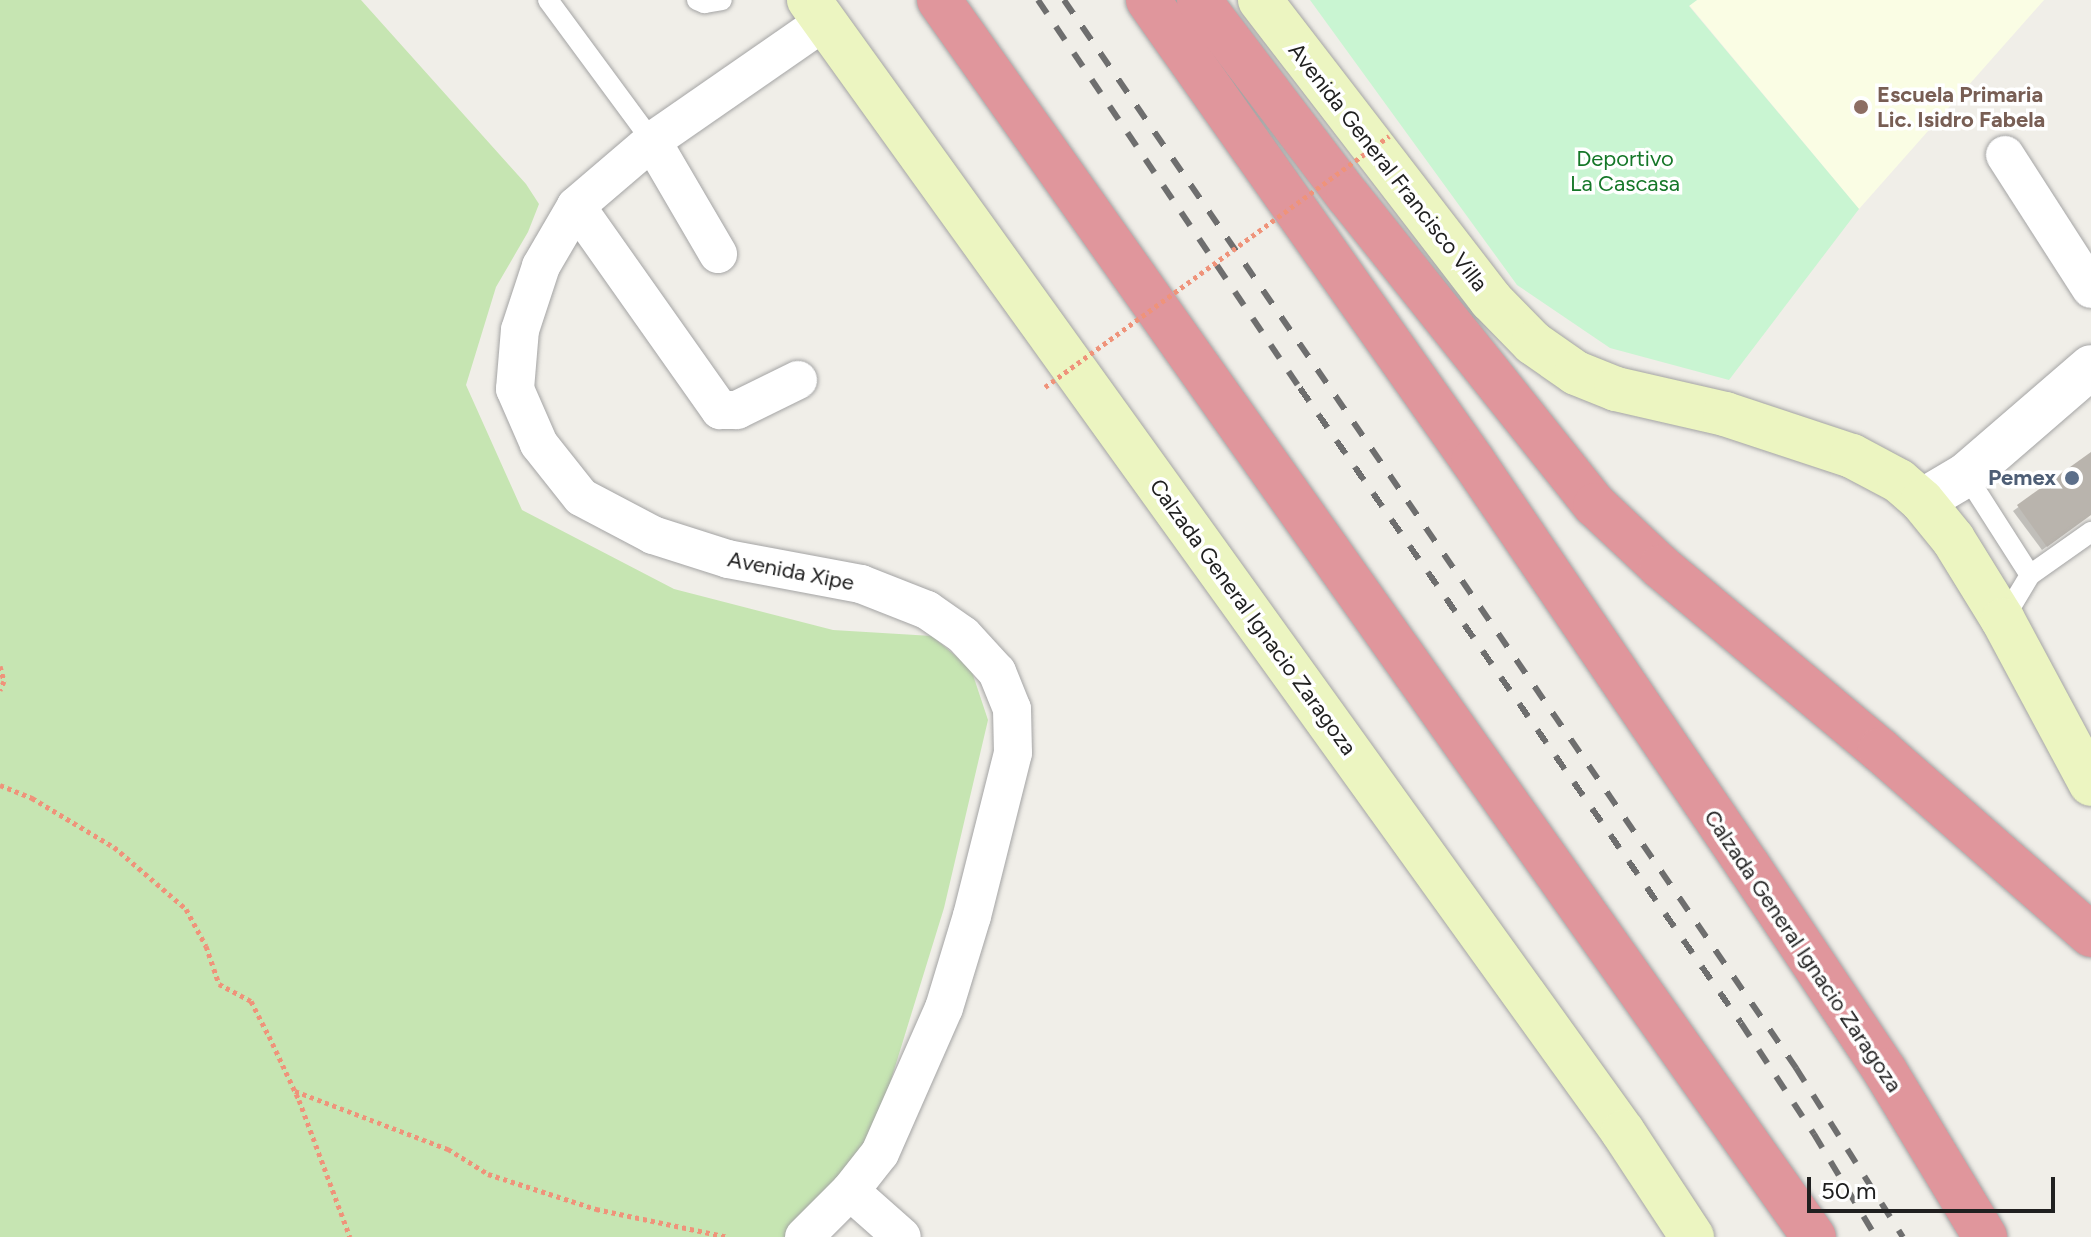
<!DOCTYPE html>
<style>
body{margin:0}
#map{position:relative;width:2091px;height:1237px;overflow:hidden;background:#f0eee8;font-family:Figtree,sans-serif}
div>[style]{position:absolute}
.education>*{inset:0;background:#fafde4}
.grass>*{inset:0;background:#c6e5b2}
.park>*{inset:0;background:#c9f5d2}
.shadow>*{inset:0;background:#0003}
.building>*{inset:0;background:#b9b4ad}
.path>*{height:5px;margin-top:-2.5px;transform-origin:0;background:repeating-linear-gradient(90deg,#ef937a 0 4px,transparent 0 8px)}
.roads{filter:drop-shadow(0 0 2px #a4a4a4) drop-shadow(0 0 2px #a4a4a4)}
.service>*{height:20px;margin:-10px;padding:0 10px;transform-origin:10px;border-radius:10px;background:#fff}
.minor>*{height:38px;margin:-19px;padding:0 19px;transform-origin:19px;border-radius:19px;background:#fff}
.tertiary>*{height:44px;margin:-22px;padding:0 22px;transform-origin:22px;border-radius:22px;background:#fff}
.secondary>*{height:44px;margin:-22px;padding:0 22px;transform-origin:22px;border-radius:22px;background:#ecf5c1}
.motorway>*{height:44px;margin:-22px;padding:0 22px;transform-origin:22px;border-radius:22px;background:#e0969c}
.rail>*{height:6px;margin-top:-3px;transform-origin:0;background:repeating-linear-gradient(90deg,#6e6e6e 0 16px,transparent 0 32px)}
.path-bridge>*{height:5px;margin-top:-2.5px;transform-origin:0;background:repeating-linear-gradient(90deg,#ef937a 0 4px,transparent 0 8px)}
.dots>*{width:22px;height:22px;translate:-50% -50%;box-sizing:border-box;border:4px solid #fff;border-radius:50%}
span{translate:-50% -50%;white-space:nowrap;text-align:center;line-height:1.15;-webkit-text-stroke:7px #fff;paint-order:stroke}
.education-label{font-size:22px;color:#785e54;font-weight:700}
.left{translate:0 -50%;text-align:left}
.park-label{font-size:22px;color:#157728}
.street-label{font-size:22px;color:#202020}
.service-label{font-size:22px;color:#4e5e75;font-weight:700}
.right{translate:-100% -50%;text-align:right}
.scale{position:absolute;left:1807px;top:1177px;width:248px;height:36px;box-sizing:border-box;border:4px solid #202020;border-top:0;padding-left:10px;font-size:24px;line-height:28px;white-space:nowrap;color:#202020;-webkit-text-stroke:6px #fff;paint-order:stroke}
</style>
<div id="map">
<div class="education">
<i style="clip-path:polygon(1697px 0,2044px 0,1859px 209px,1689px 5px)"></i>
</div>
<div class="grass">
<i style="clip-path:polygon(0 0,361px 0,526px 184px,539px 204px,528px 232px,496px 287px,466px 385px,522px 510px,674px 589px,833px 630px,932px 636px,971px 669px,988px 720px,944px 908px,870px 1148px,789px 1237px,0 1237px)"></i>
</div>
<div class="park">
<i style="clip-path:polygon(1310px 0,1697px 0,1689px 6px,1859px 209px,1729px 380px,1610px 348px,1517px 285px)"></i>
</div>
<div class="shadow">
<i style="clip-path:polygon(2091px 454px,2091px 514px,2042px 550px,2013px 511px)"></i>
</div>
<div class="building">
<i style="clip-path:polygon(2091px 452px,2091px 515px,2047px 547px,2017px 505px)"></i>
</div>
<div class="path">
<i style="left:0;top:666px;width:16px;rotate:75deg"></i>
<i style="left:4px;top:681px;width:10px;rotate:114deg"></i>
<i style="left:0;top:785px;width:35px;rotate:22deg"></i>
<i style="left:32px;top:798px;width:96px;rotate:30.9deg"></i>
<i style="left:114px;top:847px;width:95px;rotate:40.7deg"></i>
<i style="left:186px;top:909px;width:42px;rotate:61.6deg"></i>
<i style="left:206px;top:946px;width:40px;rotate:71.1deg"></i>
<i style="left:219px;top:984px;width:36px;rotate:28deg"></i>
<i style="left:251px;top:1001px;width:39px;rotate:63deg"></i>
<i style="left:269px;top:1036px;width:71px;rotate:64.9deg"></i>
<i style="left:299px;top:1100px;width:146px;rotate:69.6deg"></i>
<i style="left:295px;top:1091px;width:164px;rotate:20.8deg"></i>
<i style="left:448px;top:1149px;width:47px;rotate:32deg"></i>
<i style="left:488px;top:1174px;width:114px;rotate:18deg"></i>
<i style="left:596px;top:1209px;width:135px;rotate:12deg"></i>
</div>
<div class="roads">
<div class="service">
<i style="left:548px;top:0;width:175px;rotate:53.6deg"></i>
<i style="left:697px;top:0;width:8px;rotate:23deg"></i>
<i style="left:704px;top:3px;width:18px;rotate:-9deg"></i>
<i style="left:1966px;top:475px;width:119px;rotate:57.4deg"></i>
<i style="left:2003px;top:620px;width:52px;rotate:-59deg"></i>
<i style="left:2030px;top:575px;width:75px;rotate:-35.2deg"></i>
</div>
<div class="minor">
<i style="left:652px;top:141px;width:131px;rotate:59.7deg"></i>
<i style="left:2005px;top:155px;width:159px;rotate:57.3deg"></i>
<i style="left:576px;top:206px;width:250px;rotate:54.8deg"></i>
<i style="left:720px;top:410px;width:17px"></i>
<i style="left:737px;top:410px;width:68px;rotate:-26.2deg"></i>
<i style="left:850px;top:1191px;width:69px;rotate:41.5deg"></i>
<i style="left:804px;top:1237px;width:65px;rotate:-45deg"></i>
<i style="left:850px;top:1191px;width:48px;rotate:-51.7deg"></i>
<i style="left:880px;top:1153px;width:158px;rotate:-66.2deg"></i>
<i style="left:944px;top:1008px;width:96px;rotate:-73.1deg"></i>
<i style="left:972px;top:916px;width:168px;rotate:-75.9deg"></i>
<i style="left:1013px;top:753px;width:44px;rotate:-91.3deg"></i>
<i style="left:1012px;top:709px;width:40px;rotate:-112deg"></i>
<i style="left:997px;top:672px;width:50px;rotate:-132.6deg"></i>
<i style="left:963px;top:635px;width:44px;rotate:-145.2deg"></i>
<i style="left:927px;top:610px;width:71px;rotate:-158.5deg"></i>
<i style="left:861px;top:584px;width:135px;rotate:-169.4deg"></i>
<i style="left:728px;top:559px;width:79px;rotate:-162.3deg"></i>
<i style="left:653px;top:535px;width:81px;rotate:-152.2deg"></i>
<i style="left:581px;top:497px;width:68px;rotate:-128.4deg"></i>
<i style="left:539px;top:444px;width:60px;rotate:-113.6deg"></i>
<i style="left:515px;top:389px;width:59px;rotate:-85.2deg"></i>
<i style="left:520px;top:330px;width:67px;rotate:-71.8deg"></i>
<i style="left:541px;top:266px;width:69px;rotate:-59.7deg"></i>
<i style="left:576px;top:206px;width:100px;rotate:-40.5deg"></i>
<i style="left:652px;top:141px;width:209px;rotate:-34.7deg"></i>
</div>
<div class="tertiary">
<i style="left:1922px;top:501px;width:51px;rotate:-30.6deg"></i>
<i style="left:1966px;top:475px;width:165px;rotate:-40.8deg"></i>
</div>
<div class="secondary">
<i style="left:809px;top:0;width:1394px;rotate:54.28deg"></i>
<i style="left:1623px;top:1132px;width:126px;rotate:56.7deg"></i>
<i style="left:1260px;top:0;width:379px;rotate:52.4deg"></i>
<i style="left:1491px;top:300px;width:60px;rotate:45.7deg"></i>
<i style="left:1533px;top:343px;width:52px;rotate:34.9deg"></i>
<i style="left:1576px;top:373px;width:43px;rotate:21.8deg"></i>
<i style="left:1616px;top:389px;width:112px;rotate:12.9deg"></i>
<i style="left:1725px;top:414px;width:134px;rotate:18.3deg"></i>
<i style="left:1852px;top:456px;width:53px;rotate:28deg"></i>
<i style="left:1899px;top:481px;width:30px;rotate:41deg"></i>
<i style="left:1922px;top:501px;width:49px;rotate:50.8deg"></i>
<i style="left:1953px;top:539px;width:95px;rotate:58.3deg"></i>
<i style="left:2003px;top:620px;width:186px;rotate:61.8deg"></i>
</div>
<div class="motorway">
<i style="left:939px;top:0;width:1515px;rotate:54.73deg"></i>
<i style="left:1148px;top:0;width:564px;rotate:54.82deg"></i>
<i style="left:1473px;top:461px;width:491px;rotate:55.8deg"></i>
<i style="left:1749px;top:867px;width:245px;rotate:56.3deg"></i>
<i style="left:1885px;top:1071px;width:194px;rotate:58.9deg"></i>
<i style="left:1199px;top:0;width:246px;rotate:52.8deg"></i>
<i style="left:1348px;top:196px;width:396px;rotate:51.4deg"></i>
<i style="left:1595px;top:505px;width:91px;rotate:43.2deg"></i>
<i style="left:1661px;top:567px;width:285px;rotate:39.9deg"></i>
<i style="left:1880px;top:750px;width:281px;rotate:41.2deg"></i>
</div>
</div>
<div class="rail">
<i style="left:1038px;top:0;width:468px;rotate:56deg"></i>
<i style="left:1300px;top:388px;width:773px;rotate:55.22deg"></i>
<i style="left:1741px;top:1023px;width:133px;rotate:56.7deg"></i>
<i style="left:1814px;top:1134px;width:120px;rotate:59deg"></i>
<i style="left:1064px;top:0;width:1295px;rotate:55.57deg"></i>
<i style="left:1796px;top:1068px;width:200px;rotate:57.7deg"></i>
</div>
<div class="path-bridge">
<i style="left:1045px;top:387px;width:426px;rotate:-36.1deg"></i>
</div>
<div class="dots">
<i style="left:1861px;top:107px;background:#8d6e63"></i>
<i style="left:2072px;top:478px;background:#5c6f8a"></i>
</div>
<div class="education-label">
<span class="left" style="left:1877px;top:107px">Escuela Primaria<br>Lic. Isidro Fabela</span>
</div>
<div class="park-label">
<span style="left:1625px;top:171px">Deportivo<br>La Cascasa</span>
</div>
<div class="street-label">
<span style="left:1388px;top:167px;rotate:52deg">Avenida General Francisco Villa</span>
<span style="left:791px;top:571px;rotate:11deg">Avenida Xipe</span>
<span style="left:1253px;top:617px;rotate:54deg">Calzada General Ignacio Zaragoza</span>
<span style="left:1803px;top:951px;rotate:56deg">Calzada General Ignacio Zaragoza</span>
</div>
<div class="service-label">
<span class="right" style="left:2056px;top:478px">Pemex</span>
</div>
<div class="scale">50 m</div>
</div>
